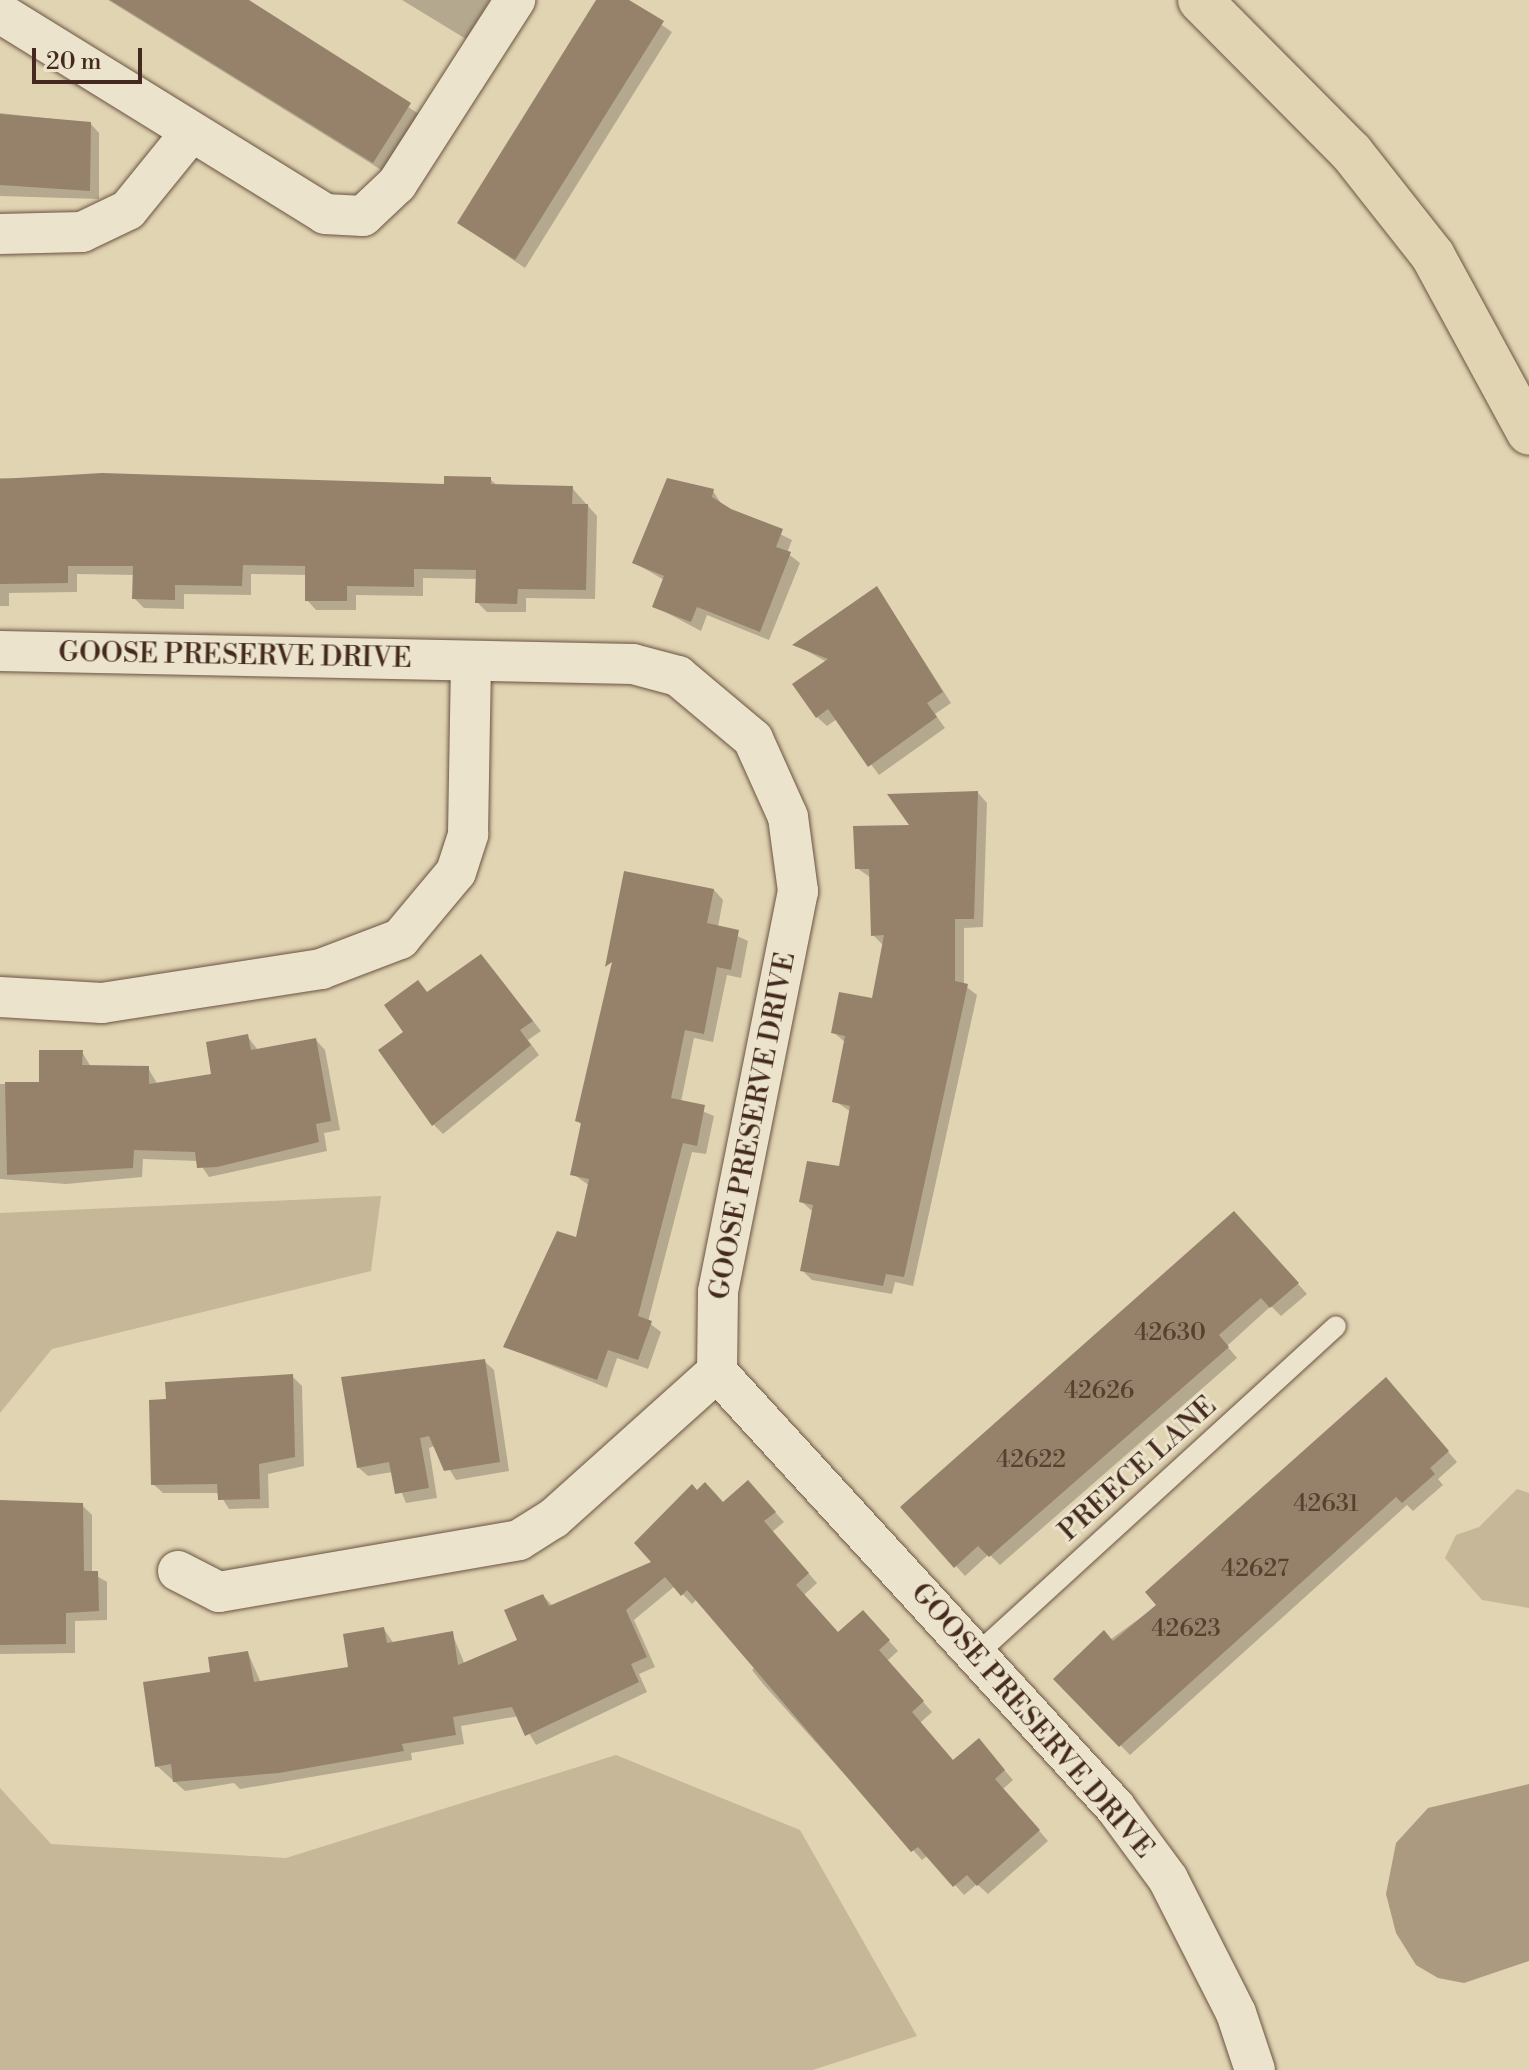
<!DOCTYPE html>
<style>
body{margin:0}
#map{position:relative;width:1529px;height:2070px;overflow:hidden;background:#e1d4b2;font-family:"Libre Bodoni",serif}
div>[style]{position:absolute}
.green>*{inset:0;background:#c6b799}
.water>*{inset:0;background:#ac9a80}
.shadow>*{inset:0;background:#0003}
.building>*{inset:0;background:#96826b}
.roads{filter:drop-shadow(0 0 2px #6b5443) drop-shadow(0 0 2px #6b5443)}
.service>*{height:20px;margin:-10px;padding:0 10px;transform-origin:10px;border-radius:10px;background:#ece3cd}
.minor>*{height:40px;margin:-20px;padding:0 20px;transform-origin:20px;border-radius:20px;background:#ece3cd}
.motorway>*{height:44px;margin:-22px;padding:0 22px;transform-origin:22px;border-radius:22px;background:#e1d4b2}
span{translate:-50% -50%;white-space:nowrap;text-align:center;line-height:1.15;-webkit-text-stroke:6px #ece3cd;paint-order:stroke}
.number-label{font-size:24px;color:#584031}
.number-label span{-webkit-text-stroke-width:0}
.street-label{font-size:28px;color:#442a1e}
.scale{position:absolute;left:32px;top:48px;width:110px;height:36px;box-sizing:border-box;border:4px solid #442a1e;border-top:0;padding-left:10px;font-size:24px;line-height:28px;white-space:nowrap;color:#442a1e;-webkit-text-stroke:6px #ece3cd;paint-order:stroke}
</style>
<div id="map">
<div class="green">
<i style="clip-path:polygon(381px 1196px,371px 1271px,52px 1349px,0 1413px,0 1213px)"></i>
<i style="clip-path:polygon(1517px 1489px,1529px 1493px,1529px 1608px,1482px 1600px,1445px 1558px,1456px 1535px,1479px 1527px)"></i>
<i style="clip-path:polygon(616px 1755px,800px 1830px,917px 2036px,813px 2070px,0 2070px,0 1788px,51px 1844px,286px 1858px)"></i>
</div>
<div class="water">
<i style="clip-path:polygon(1529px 1784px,1529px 1961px,1464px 1983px,1438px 1978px,1416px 1965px,1396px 1933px,1386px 1894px,1396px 1843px,1428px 1808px)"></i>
</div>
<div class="shadow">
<i style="clip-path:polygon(108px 0,243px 0,419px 114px,383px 171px)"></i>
<i style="clip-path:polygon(402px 0,490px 0,466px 39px)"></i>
<i style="clip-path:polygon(599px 0,626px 0,672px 32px,525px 268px,459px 223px)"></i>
<i style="clip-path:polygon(0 113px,90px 123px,99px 133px,99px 199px,0 196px)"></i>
<i style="clip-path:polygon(0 478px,446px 486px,490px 479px,498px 486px,572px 488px,597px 516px,595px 599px,526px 598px,526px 612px,487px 612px,477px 602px,478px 579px,423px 578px,423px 596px,356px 595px,356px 610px,316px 610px,307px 600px,307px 575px,251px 574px,251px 595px,184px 594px,184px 609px,144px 608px,134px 598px,135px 575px,77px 574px,77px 592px,9px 593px,9px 606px,0 606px)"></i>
<i style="clip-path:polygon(668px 480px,713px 491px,722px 505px,792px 540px,787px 553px,800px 563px,769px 640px,707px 615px,701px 631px,654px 606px,664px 580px,635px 563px)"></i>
<i style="clip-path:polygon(877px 588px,951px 703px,935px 714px,945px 728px,879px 775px,837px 719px,827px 726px,817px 717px,827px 662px,796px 645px)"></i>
<i style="clip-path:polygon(978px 793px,987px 803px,983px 927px,964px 928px,964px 985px,977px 995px,913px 1286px,895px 1282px,892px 1294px,812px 1280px,803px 1271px,813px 1212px,801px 1201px,840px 1169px,851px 1112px,835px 1101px,846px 1043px,833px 1032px,873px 1000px,884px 946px,873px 935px,871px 878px,857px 868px)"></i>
<i style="clip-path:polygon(625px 873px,714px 890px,723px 900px,718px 927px,748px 941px,741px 978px,727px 975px,713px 1042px,694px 1038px,681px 1102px,714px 1116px,706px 1154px,692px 1152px,648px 1322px,661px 1332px,648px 1369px,617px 1358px,607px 1388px,506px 1347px,577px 1240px,590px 1186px,573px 1174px,583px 1126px,577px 1120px,612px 971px)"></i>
<i style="clip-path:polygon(490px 966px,541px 1031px,528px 1040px,539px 1055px,443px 1134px,433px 1124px,406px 1032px,418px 982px,429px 994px)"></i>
<i style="clip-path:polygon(247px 1036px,258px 1050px,316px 1040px,325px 1050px,340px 1130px,324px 1133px,327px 1151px,209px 1177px,198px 1161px,143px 1159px,142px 1177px,66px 1184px,0 1179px,0 1084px,41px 1084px,82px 1052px,91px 1067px,148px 1068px,158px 1085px,213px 1076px)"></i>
<i style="clip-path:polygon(1244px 1223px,1307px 1294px,1281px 1316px,1271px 1306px,1227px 1346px,1237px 1358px,1000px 1565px,989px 1554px,965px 1576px,903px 1507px)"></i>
<i style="clip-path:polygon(484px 1361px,494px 1370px,509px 1471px,456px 1480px,435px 1446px,429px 1448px,437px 1498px,406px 1503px,393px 1472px,368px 1476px,358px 1467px)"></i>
<i style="clip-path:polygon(292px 1376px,302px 1386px,304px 1466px,268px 1474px,269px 1508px,229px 1509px,219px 1493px,163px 1493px,153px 1484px)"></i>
<i style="clip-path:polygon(1395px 1390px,1457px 1462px,1438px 1479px,1443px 1485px,1413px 1511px,1407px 1505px,1130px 1755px,1056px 1679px,1158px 1605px)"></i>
<i style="clip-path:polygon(697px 1492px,724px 1505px,758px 1493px,784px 1522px,772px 1532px,817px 1583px,804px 1595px,839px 1634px,872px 1622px,898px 1651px,887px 1661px,932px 1712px,920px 1723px,954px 1763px,988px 1751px,1013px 1780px,1003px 1789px,1048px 1841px,988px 1894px,977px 1884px,964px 1895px,928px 1855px,922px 1860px,764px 1685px,752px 1670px,757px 1666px,697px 1599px,692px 1604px,675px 1586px,634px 1620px,655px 1667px,639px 1674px,647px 1692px,536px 1745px,519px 1716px,461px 1726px,464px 1744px,411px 1753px,412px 1760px,240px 1789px,234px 1783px,185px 1791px,157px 1766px,212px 1674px,248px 1653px,261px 1683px,350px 1669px,384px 1629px,394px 1644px,452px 1633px,465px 1665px,519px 1641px,543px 1596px,553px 1606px,654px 1563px)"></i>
<i style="clip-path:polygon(82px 1505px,92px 1515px,92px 1573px,107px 1582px,107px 1620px,75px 1621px,75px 1653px,0 1654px,0 1517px)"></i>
</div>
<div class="building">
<i style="clip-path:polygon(110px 0,249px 0,411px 103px,373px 163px)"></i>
<i style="clip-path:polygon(596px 0,629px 0,664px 21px,515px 260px,457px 223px)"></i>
<i style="clip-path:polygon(0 114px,91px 122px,90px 191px,0 185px)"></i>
<i style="clip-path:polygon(102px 473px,444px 484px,444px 476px,491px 477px,491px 484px,573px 486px,572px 504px,588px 504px,586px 590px,518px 589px,517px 604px,475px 603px,476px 570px,414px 569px,414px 587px,347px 586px,347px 601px,305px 601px,305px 566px,243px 565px,242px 586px,175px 585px,175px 600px,132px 599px,133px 566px,68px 566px,68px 583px,0 584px,0 479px)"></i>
<i style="clip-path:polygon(667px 478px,714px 489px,712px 497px,731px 509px,783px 529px,776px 547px,791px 552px,760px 632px,697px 607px,691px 622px,652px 607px,664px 576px,632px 563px)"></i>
<i style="clip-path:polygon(877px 586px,943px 692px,927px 703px,937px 717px,868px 767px,828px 709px,816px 718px,792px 684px,828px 659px,792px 645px)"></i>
<i style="clip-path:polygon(978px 791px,974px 919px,955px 919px,955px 981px,968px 984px,904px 1277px,886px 1274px,883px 1286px,800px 1271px,813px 1205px,799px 1202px,807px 1161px,839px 1166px,850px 1106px,832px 1102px,845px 1036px,831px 1033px,839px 992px,872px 998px,884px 935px,871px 936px,869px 869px,855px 869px,853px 826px,909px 825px,887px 794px)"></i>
<i style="clip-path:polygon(624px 871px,714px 889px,707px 923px,739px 930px,731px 970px,717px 967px,704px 1034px,685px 1030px,671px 1098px,705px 1105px,697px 1146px,683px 1143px,638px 1316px,652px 1321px,638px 1360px,608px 1350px,597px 1380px,503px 1347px,557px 1231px,576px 1237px,589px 1179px,570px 1175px,581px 1123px,575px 1121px,612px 962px,605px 967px)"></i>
<i style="clip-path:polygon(481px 954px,533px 1021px,520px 1030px,531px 1045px,432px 1126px,378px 1050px,403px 1032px,384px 1005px,418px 980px,427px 992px)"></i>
<i style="clip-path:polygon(248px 1034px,251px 1050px,316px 1038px,331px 1121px,316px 1124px,319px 1142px,217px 1167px,197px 1168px,195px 1152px,134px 1150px,133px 1168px,7px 1175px,5px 1082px,39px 1082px,39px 1050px,83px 1050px,82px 1065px,149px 1066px,149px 1084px,211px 1074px,206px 1042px)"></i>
<i style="clip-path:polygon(1234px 1211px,1299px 1283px,1270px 1308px,1261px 1298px,1219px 1335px,1229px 1347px,989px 1557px,978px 1546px,954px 1568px,900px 1507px)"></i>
<i style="clip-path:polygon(485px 1359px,500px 1462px,444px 1471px,429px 1436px,420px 1438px,429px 1488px,395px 1494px,389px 1462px,357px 1468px,341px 1377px)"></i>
<i style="clip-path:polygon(293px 1374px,295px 1457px,259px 1464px,260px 1499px,218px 1500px,217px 1484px,151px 1485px,149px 1400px,166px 1399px,165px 1382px)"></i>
<i style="clip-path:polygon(1386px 1377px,1449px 1451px,1430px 1468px,1435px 1474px,1402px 1503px,1396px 1497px,1119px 1747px,1053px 1679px,1104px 1630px,1113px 1641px,1156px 1605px,1145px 1592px)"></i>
<i style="clip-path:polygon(748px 1480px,776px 1512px,764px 1521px,809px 1573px,796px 1585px,838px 1632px,863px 1610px,890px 1640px,879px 1650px,924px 1701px,912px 1712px,953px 1760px,979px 1738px,1005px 1770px,995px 1779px,1040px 1830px,977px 1886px,967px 1875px,953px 1887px,918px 1847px,911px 1852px,687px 1590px,681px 1596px,665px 1577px,626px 1610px,647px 1657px,631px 1664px,639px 1682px,525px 1736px,512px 1707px,453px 1717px,456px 1735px,402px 1744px,404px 1751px,279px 1773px,173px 1782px,171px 1764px,155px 1767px,143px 1682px,210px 1672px,208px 1657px,248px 1651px,254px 1682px,348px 1667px,343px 1634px,384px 1627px,387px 1643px,453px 1631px,458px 1665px,517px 1640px,504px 1610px,543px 1594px,549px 1606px,651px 1562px,634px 1543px,692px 1484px,697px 1490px,705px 1482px,723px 1502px)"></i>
<i style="clip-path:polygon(0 1500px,83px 1503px,84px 1571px,98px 1571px,99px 1611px,66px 1613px,66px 1644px,0 1645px)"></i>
</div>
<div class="roads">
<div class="service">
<i style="left:977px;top:1654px;width:486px;rotate:-42.4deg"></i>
</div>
<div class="minor">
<i style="left:0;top:13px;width:382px;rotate:31.7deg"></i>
<i style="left:325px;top:214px;width:38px;rotate:3deg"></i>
<i style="left:363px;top:216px;width:47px;rotate:-43.3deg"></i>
<i style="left:397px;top:184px;width:219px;rotate:-57.3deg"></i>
<i style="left:0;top:234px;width:82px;rotate:-1.4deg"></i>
<i style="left:82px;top:232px;width:51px;rotate:-25.6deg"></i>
<i style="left:128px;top:210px;width:97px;rotate:-50.9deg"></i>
<i style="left:0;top:651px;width:633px;rotate:1.18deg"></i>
<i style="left:633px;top:664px;width:47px;rotate:14.9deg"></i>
<i style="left:678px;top:676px;width:98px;rotate:40deg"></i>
<i style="left:753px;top:739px;width:85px;rotate:65.8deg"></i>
<i style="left:788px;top:817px;width:75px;rotate:82.3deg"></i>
<i style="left:798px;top:891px;width:409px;rotate:101.3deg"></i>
<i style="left:718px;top:1292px;width:80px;rotate:90.7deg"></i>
<i style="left:717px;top:1372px;width:590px;rotate:47.54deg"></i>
<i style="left:1115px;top:1807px;width:89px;rotate:53.6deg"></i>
<i style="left:1168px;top:1879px;width:150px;rotate:63.1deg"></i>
<i style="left:1236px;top:2013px;width:60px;rotate:71.6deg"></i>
<i style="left:0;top:997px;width:102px;rotate:3.4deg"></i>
<i style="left:102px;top:1003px;width:222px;rotate:-8.8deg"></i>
<i style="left:321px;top:969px;width:85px;rotate:-20.8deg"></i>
<i style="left:400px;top:939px;width:87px;rotate:-50.1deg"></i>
<i style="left:456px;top:872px;width:40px;rotate:-72deg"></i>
<i style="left:468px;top:834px;width:173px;rotate:-89deg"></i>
<i style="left:178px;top:1571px;width:46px;rotate:27.1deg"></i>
<i style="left:219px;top:1592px;width:304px;rotate:-9.8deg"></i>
<i style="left:519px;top:1540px;width:41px;rotate:-32.2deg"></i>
<i style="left:554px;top:1518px;width:219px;rotate:-41.9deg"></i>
</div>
<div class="motorway">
<i style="left:1200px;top:0;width:214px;rotate:45.2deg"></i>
<i style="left:1351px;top:152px;width:132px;rotate:51.7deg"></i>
<i style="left:1433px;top:256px;width:201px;rotate:61.5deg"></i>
</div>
</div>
<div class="number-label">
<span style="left:1170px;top:1334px">42630</span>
<span style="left:1099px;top:1392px">42626</span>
<span style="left:1031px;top:1461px">42622</span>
<span style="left:1326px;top:1505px">42631</span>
<span style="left:1255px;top:1570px">42627</span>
<span style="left:1186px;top:1630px">42623</span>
</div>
<div class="street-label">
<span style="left:235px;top:656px;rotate:1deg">GOOSE PRESERVE DRIVE</span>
<span style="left:753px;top:1126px;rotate:-79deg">GOOSE PRESERVE DRIVE</span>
<span style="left:1138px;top:1469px;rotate:-42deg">PREECE LANE</span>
<span style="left:1032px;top:1721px;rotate:49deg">GOOSE PRESERVE DRIVE</span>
</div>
<div class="scale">20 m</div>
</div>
